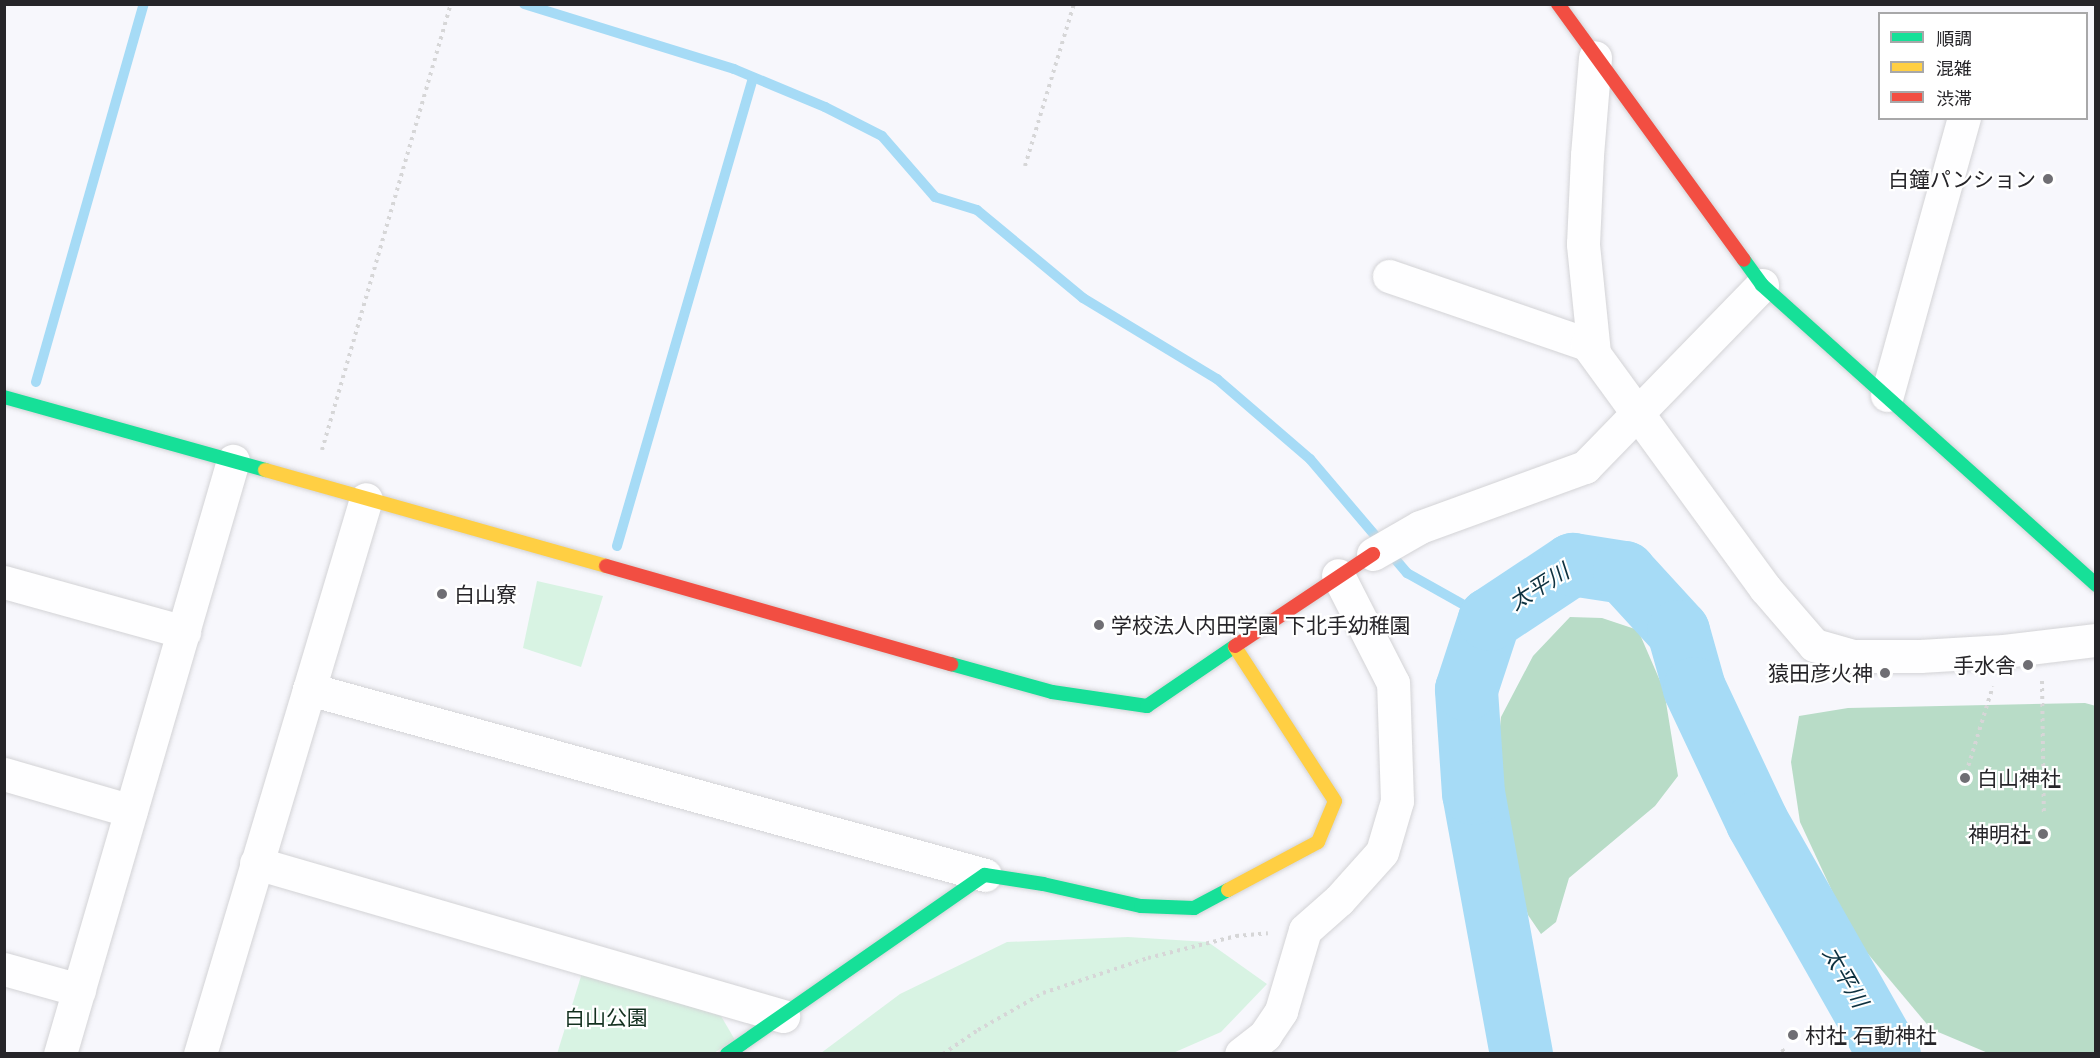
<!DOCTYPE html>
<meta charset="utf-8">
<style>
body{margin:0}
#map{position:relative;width:2100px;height:1058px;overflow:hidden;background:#f7f7fc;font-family:Quicksand,"Noto Sans JP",sans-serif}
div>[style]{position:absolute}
.green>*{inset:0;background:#d8f3e3}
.forest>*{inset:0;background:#b8dcc7}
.stream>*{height:10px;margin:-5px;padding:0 5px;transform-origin:5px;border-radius:5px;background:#a6dbf6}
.river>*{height:63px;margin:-31.5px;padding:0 31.5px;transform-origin:31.5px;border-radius:31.5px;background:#a6dbf6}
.path>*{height:4px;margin-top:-2px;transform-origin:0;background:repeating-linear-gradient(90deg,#d6d6d7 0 3px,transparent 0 7.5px)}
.roads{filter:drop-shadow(0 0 2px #d3d3d6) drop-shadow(0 0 2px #d3d3d6)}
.street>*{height:33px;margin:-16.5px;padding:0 16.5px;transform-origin:16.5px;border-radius:16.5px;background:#fefeff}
.fast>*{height:14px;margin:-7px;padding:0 7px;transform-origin:7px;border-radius:7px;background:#16e098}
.slow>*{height:14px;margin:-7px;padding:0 7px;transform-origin:7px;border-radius:7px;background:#ffcf43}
.jam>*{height:14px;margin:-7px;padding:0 7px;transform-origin:7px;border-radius:7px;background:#f24e42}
.dots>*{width:16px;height:16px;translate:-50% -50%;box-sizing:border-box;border:3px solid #fff;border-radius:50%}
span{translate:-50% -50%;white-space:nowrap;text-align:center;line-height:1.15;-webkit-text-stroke:4.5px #fff;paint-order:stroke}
.poi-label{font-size:21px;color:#262529}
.right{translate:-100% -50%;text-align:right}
.left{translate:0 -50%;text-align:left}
.park-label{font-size:21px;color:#13301f}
.water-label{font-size:22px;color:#0d3140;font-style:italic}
.frame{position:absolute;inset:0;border:6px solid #262529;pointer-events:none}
.legend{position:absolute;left:1878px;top:12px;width:210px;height:108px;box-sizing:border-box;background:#fff;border:2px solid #a8a8a9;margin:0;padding:8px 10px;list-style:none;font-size:18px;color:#262529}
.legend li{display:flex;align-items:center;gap:12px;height:30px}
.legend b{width:30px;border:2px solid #a8a8a9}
</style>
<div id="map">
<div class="green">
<i style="clip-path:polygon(537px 581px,603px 596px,581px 667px,523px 648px)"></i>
<i style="clip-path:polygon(1128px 937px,1208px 942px,1267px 984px,1221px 1032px,1173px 1053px,821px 1053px,900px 994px,1007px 942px)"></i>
<i style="clip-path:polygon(582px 973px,721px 1016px,735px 1040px,714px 1053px,557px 1054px)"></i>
</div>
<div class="forest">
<i style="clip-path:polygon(1570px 617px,1602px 618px,1638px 630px,1664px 690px,1678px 776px,1655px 806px,1569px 878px,1556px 922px,1541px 934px,1528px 915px,1492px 802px,1501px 717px,1533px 656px)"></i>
<i style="clip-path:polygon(2085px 703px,2096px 706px,2095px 1053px,1988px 1053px,1931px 1029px,1853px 936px,1800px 822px,1791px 762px,1799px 716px,1848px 708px)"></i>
</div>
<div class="stream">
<i style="left:524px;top:4px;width:220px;rotate:17.2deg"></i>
<i style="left:734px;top:69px;width:99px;rotate:22.7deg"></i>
<i style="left:825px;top:107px;width:64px;rotate:27deg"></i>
<i style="left:882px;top:136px;width:81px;rotate:49deg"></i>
<i style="left:935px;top:197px;width:44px;rotate:17.2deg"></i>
<i style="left:977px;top:210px;width:138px;rotate:39.7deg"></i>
<i style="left:1083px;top:298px;width:157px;rotate:31.2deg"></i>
<i style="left:1217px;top:379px;width:123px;rotate:40.7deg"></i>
<i style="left:1310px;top:459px;width:150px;rotate:49.6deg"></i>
<i style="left:1407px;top:573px;width:94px;rotate:29.3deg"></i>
<i style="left:36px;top:382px;width:393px;rotate:-74.1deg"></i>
<i style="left:617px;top:546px;width:487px;rotate:-73.8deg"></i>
</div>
<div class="river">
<i style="left:1521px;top:1054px;width:265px;rotate:-100.4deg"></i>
<i style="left:1473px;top:793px;width:104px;rotate:-93.9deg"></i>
<i style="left:1466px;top:689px;width:74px;rotate:-71.8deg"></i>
<i style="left:1489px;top:619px;width:100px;rotate:-33.5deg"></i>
<i style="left:1572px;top:564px;width:53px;rotate:8.7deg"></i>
<i style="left:1624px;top:572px;width:80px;rotate:47.5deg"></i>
<i style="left:1678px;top:631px;width:59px;rotate:74.3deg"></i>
<i style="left:1694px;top:688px;width:148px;rotate:64.8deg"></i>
<i style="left:1757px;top:822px;width:267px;rotate:60.4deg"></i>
</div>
<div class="path">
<i style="left:1025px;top:166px;width:169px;rotate:-73.2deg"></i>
<i style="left:322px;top:450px;width:464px;rotate:-73.9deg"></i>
<i style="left:2042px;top:681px;width:135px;rotate:89.2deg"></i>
<i style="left:1964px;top:780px;width:98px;rotate:-72.9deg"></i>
<i style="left:1782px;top:1049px;width:6px;rotate:59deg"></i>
<i style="left:943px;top:1054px;width:42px;rotate:-34.4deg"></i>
<i style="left:978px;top:1030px;width:75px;rotate:-29.6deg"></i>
<i style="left:1043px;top:993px;width:111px;rotate:-18.4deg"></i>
<i style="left:1148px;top:958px;width:91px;rotate:-14deg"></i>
<i style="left:1236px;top:936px;width:32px;rotate:-5deg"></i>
</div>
<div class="roads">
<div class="street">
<i style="left:1389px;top:276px;width:209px;rotate:19deg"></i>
<i style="left:1587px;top:344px;width:302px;rotate:53.9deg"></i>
<i style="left:1765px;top:588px;width:75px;rotate:49.3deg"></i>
<i style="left:1814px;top:645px;width:41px;rotate:15.8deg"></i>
<i style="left:1853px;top:656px;width:67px"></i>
<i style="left:1920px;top:656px;width:84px;rotate:-3.4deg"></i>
<i style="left:2004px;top:651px;width:93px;rotate:-6.8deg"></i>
<i style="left:1594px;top:353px;width:110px;rotate:-95.8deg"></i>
<i style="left:1583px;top:244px;width:89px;rotate:-87.4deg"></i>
<i style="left:1587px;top:155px;width:98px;rotate:-85.3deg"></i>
<i style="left:1887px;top:395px;width:288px;rotate:-74.5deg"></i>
<i style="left:1373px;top:554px;width:54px;rotate:-29.9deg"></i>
<i style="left:1420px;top:527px;width:176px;rotate:-20deg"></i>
<i style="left:1585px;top:467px;width:254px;rotate:-45.8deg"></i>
<i style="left:4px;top:582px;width:187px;rotate:15.5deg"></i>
<i style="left:309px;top:689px;width:701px;rotate:15.38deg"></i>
<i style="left:4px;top:774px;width:132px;rotate:16.2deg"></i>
<i style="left:256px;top:863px;width:549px;rotate:16.19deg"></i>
<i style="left:4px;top:969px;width:78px;rotate:15.6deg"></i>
<i style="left:60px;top:1054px;width:618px;rotate:-73.74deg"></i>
<i style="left:200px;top:1054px;width:579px;rotate:-73.35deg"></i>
<i style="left:1241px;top:1054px;width:31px;rotate:-38deg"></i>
<i style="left:1265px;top:1035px;width:29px;rotate:-56deg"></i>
<i style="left:1281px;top:1011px;width:84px;rotate:-73.5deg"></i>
<i style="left:1305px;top:930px;width:45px;rotate:-41.4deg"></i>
<i style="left:1339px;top:900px;width:64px;rotate:-48.1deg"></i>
<i style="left:1382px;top:852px;width:53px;rotate:-73.6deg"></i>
<i style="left:1397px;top:801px;width:118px;rotate:-91.9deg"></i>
<i style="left:1393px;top:683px;width:121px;rotate:-117deg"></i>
</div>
<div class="fast">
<i style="left:1744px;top:260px;width:31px;rotate:54deg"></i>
<i style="left:1762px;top:285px;width:449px;rotate:41.9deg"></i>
<i style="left:4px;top:397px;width:271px;rotate:15.6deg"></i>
<i style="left:951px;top:664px;width:105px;rotate:15.5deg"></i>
<i style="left:1052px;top:692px;width:96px;rotate:8.4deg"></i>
<i style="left:1147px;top:706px;width:107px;rotate:-34.3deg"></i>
<i style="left:727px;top:1054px;width:314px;rotate:-34.8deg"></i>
<i style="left:985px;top:875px;width:59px;rotate:8.8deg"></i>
<i style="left:1043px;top:884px;width:100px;rotate:12.7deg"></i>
<i style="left:1141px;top:906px;width:53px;rotate:2.2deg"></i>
<i style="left:1194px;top:908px;width:38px;rotate:-28deg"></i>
</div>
<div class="slow">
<i style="left:265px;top:470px;width:354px;rotate:15.7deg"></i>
<i style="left:1228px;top:890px;width:102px;rotate:-28.1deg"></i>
<i style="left:1318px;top:842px;width:44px;rotate:-67.5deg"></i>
<i style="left:1335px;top:801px;width:184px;rotate:-123deg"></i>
</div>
<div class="jam">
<i style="left:1558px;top:4px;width:316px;rotate:54deg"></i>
<i style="left:606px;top:566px;width:359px;rotate:15.9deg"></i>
<i style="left:1235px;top:646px;width:166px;rotate:-33.7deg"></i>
</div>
</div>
<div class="dots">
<i style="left:2048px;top:179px;background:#6f6e73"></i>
<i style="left:442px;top:594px;background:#6f6e73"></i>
<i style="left:1099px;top:625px;background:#6f6e73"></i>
<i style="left:2028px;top:665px;background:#6f6e73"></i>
<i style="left:1885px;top:673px;background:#6f6e73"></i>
<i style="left:1965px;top:778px;background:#6f6e73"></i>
<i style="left:2043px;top:834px;background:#6f6e73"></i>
<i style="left:1793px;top:1035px;background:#6f6e73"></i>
</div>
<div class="poi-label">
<span class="right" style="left:2036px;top:179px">白鐘パンション</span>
<span class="left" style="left:454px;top:594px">白山寮</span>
<span class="left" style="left:1111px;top:625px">学校法人内田学園 下北手幼稚園</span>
<span class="right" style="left:2016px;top:665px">手水舎</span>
<span class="right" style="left:1873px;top:673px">猿田彦火神</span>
<span class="left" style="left:1977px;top:778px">白山神社</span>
<span class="right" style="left:2031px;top:834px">神明社</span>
<span class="left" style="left:1805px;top:1035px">村社 石動神社</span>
</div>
<div class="park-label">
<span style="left:606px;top:1017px">白山公園</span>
</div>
<div class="water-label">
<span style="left:1539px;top:587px;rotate:-32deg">太平川</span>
<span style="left:1845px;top:977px;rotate:60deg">太平川</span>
</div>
<div class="frame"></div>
<ul class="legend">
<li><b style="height:8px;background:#16e098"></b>順調</li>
<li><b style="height:8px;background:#ffcf43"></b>混雑</li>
<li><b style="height:8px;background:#f24e42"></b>渋滞</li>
</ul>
</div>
